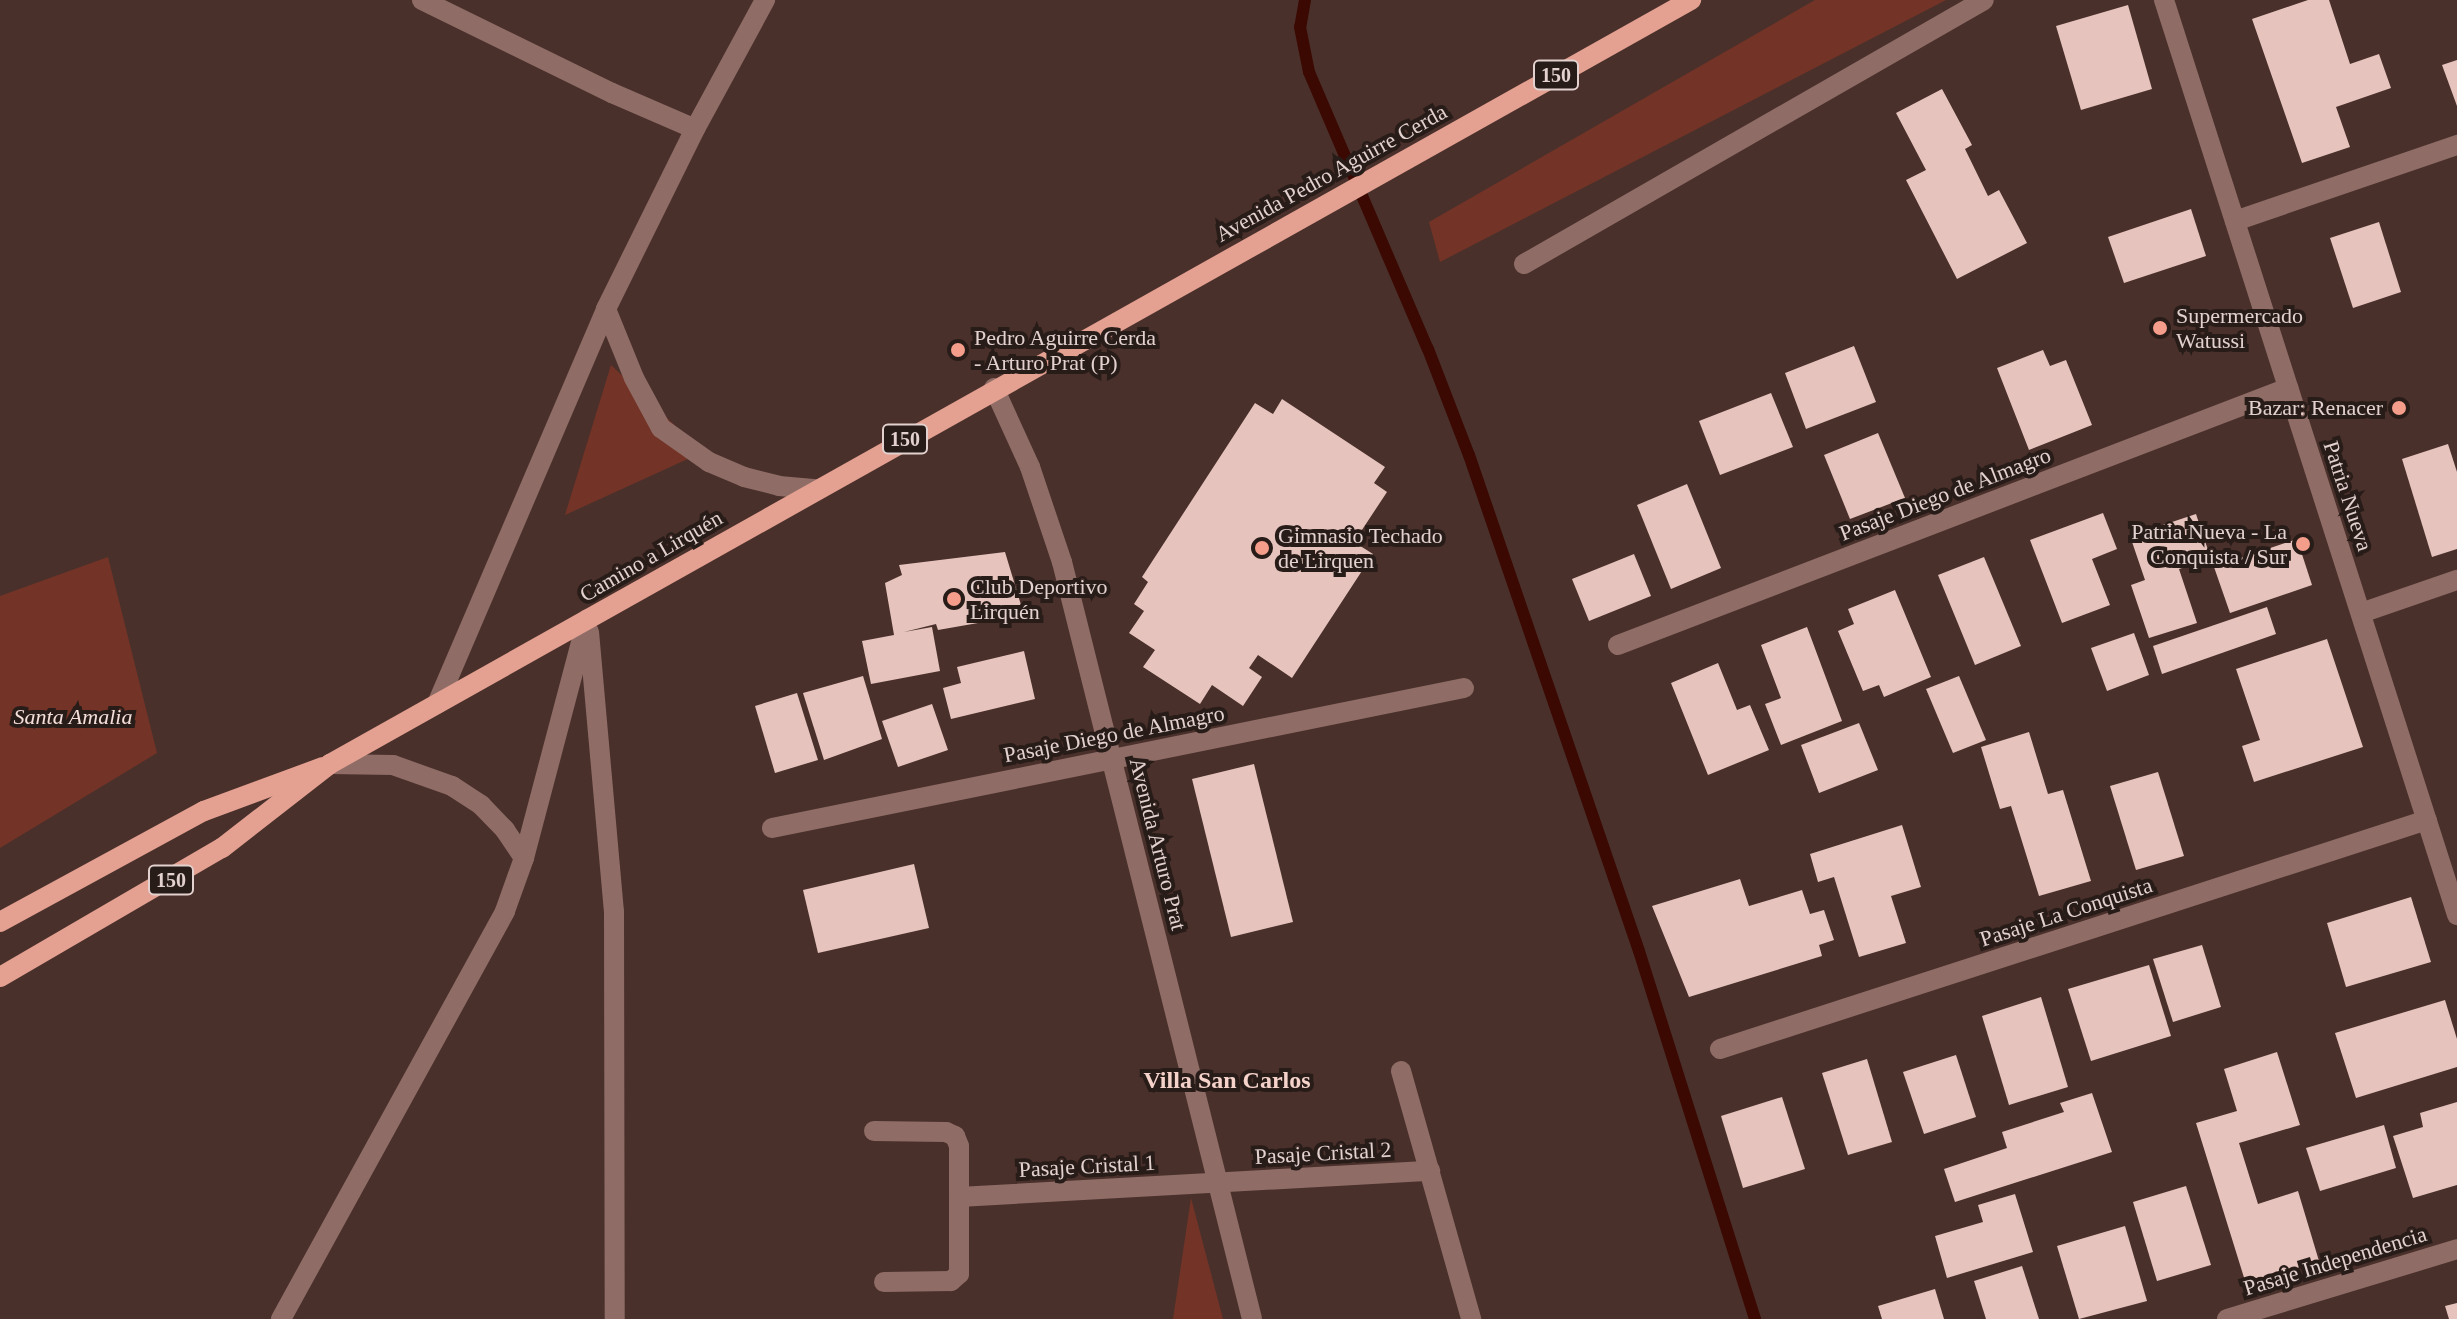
<!DOCTYPE html>
<meta charset="utf-8">
<style>
body{margin:0}
#map{position:relative;width:2457px;height:1319px;overflow:hidden;background:#4a302b;font-family:Georgia,serif}
div>[style]{position:absolute}
.green>*{inset:0;background:#733427}
.stream>*{height:12px;margin:-6px;padding:0 6px;transform-origin:6px;border-radius:6px;background:#3b0902}
.building>*{inset:0;background:#e6c4bd}
.minor>*{height:20px;margin:-10px;padding:0 10px;transform-origin:10px;border-radius:10px;background:#8f6d66}
.major>*{height:20px;margin:-10px;padding:0 10px;transform-origin:10px;border-radius:10px;background:#e4a091}
.dots>*{width:22px;height:22px;translate:-50% -50%;box-sizing:border-box;border:4px solid #281c19;border-radius:50%}
span{translate:-50% -50%;white-space:nowrap;text-align:center;line-height:1.15;-webkit-text-stroke:8px #281c19;paint-order:stroke}
.shield-label span{padding:2px 6px;background:#281c19;border:2px solid;border-radius:6px;-webkit-text-stroke-width:0}
.shield-label{font-size:20px;color:#e2d1ce;font-weight:700}
.street-label{font-size:22px;color:#e2d1ce}
.poi-label{font-size:22px;color:#e2d1ce}
.left{translate:0 -50%;text-align:left}
.right{translate:-100% -50%;text-align:right}
.park-label{font-size:22px;color:#f5dfda;font-style:italic}
.neighbourhood-label{font-size:24px;color:#f5d3cb;font-weight:700}
</style>
<div id="map">
<div class="green">
<i style="clip-path:polygon(1815px 0,1946px 0,1440px 262px,1429px 222px)"></i>
<i style="clip-path:polygon(611px 365px,703px 452px,565px 515px)"></i>
<i style="clip-path:polygon(108px 557px,157px 753px,0 848px,0 596px)"></i>
<i style="clip-path:polygon(1191px 1198px,1223px 1319px,1173px 1319px)"></i>
</div>
<div class="stream">
<i style="left:1305px;top:0;width:27px;rotate:100deg"></i>
<i style="left:1300px;top:27px;width:46px;rotate:78.7deg"></i>
<i style="left:1309px;top:72px;width:301px;rotate:66.8deg"></i>
<i style="left:1428px;top:349px;width:114px;rotate:68.9deg"></i>
<i style="left:1469px;top:455px;width:524px;rotate:71.08deg"></i>
<i style="left:1639px;top:951px;width:386px;rotate:72.5deg"></i>
</div>
<div class="building">
<i style="clip-path:polygon(2308px 0,2329px 0,2350px 64px,2379px 54px,2391px 88px,2336px 107px,2350px 147px,2302px 163px,2252px 19px)"></i>
<i style="clip-path:polygon(2128px 5px,2152px 89px,2081px 110px,2056px 26px)"></i>
<i style="clip-path:polygon(2457px 60px,2457px 106px,2442px 65px)"></i>
<i style="clip-path:polygon(1942px 89px,1972px 145px,1965px 149px,1988px 196px,1999px 190px,2027px 243px,1957px 279px,1906px 180px,1926px 170px,1896px 113px)"></i>
<i style="clip-path:polygon(2191px 209px,2206px 256px,2124px 283px,2108px 237px)"></i>
<i style="clip-path:polygon(2379px 222px,2401px 292px,2353px 308px,2330px 238px)"></i>
<i style="clip-path:polygon(1854px 346px,1876px 402px,1806px 429px,1785px 373px)"></i>
<i style="clip-path:polygon(2043px 350px,2050px 366px,2066px 360px,2092px 425px,2029px 450px,1997px 368px)"></i>
<i style="clip-path:polygon(1771px 393px,1793px 447px,1720px 475px,1699px 421px)"></i>
<i style="clip-path:polygon(1282px 399px,1385px 467px,1374px 483px,1387px 492px,1354px 542px,1373px 554px,1292px 678px,1258px 655px,1249px 668px,1262px 677px,1243px 706px,1212px 685px,1200px 704px,1143px 667px,1155px 650px,1129px 633px,1144px 611px,1134px 604px,1148px 582px,1142px 577px,1255px 403px,1273px 414px)"></i>
<i style="clip-path:polygon(1878px 433px,1905px 498px,1850px 519px,1824px 455px)"></i>
<i style="clip-path:polygon(2448px 444px,2457px 472px,2457px 549px,2432px 557px,2402px 459px)"></i>
<i style="clip-path:polygon(1687px 484px,1721px 568px,1671px 589px,1637px 505px)"></i>
<i style="clip-path:polygon(2103px 513px,2117px 549px,2092px 559px,2110px 605px,2062px 623px,2030px 540px)"></i>
<i style="clip-path:polygon(2196px 514px,2211px 559px,2179px 569px,2197px 623px,2149px 638px,2131px 585px,2145px 580px,2130px 536px)"></i>
<i style="clip-path:polygon(2297px 539px,2312px 585px,2230px 613px,2214px 567px)"></i>
<i style="clip-path:polygon(1005px 552px,1024px 615px,938px 630px,936px 624px,904px 632px,932px 627px,940px 671px,871px 684px,862px 641px,894px 635px,885px 583px,902px 575px,899px 565px)"></i>
<i style="clip-path:polygon(1634px 554px,1651px 596px,1589px 621px,1572px 579px)"></i>
<i style="clip-path:polygon(1984px 557px,2021px 646px,1975px 665px,1938px 575px)"></i>
<i style="clip-path:polygon(1895px 590px,1931px 677px,1884px 697px,1879px 685px,1863px 691px,1838px 631px,1854px 624px,1848px 609px)"></i>
<i style="clip-path:polygon(2267px 607px,2276px 634px,2162px 674px,2153px 646px)"></i>
<i style="clip-path:polygon(1807px 627px,1842px 721px,1781px 745px,1765px 704px,1781px 698px,1761px 645px)"></i>
<i style="clip-path:polygon(2134px 633px,2149px 675px,2107px 691px,2091px 648px)"></i>
<i style="clip-path:polygon(2327px 639px,2363px 747px,2254px 782px,2242px 746px,2260px 740px,2236px 669px)"></i>
<i style="clip-path:polygon(1024px 651px,1035px 699px,951px 719px,943px 688px,961px 683px,957px 667px)"></i>
<i style="clip-path:polygon(1718px 663px,1737px 710px,1750px 705px,1769px 750px,1708px 775px,1671px 683px)"></i>
<i style="clip-path:polygon(863px 676px,882px 739px,824px 760px,803px 693px)"></i>
<i style="clip-path:polygon(1959px 676px,1986px 740px,1953px 753px,1926px 689px)"></i>
<i style="clip-path:polygon(797px 693px,818px 760px,775px 773px,755px 706px)"></i>
<i style="clip-path:polygon(932px 704px,948px 750px,898px 767px,882px 721px)"></i>
<i style="clip-path:polygon(1859px 723px,1878px 770px,1819px 793px,1801px 745px)"></i>
<i style="clip-path:polygon(2029px 732px,2048px 794px,2063px 790px,2091px 881px,2039px 896px,2011px 806px,2000px 809px,1981px 747px)"></i>
<i style="clip-path:polygon(1254px 764px,1293px 922px,1231px 937px,1192px 779px)"></i>
<i style="clip-path:polygon(2158px 772px,2184px 856px,2136px 870px,2110px 786px)"></i>
<i style="clip-path:polygon(1902px 825px,1921px 887px,1891px 896px,1906px 943px,1859px 957px,1834px 877px,1818px 882px,1810px 854px)"></i>
<i style="clip-path:polygon(914px 864px,929px 928px,818px 953px,803px 890px)"></i>
<i style="clip-path:polygon(1740px 879px,1749px 906px,1802px 890px,1810px 914px,1824px 910px,1834px 940px,1819px 945px,1822px 956px,1689px 997px,1652px 906px)"></i>
<i style="clip-path:polygon(2411px 897px,2431px 962px,2346px 987px,2327px 923px)"></i>
<i style="clip-path:polygon(2202px 945px,2221px 1007px,2173px 1022px,2153px 959px)"></i>
<i style="clip-path:polygon(2149px 965px,2171px 1036px,2091px 1061px,2068px 989px)"></i>
<i style="clip-path:polygon(2041px 997px,2068px 1087px,2009px 1105px,1982px 1016px)"></i>
<i style="clip-path:polygon(2445px 1000px,2457px 1039px,2457px 1067px,2356px 1098px,2335px 1033px)"></i>
<i style="clip-path:polygon(2277px 1052px,2300px 1125px,2239px 1143px,2258px 1204px,2298px 1191px,2319px 1261px,2246px 1284px,2196px 1123px,2237px 1111px,2224px 1069px)"></i>
<i style="clip-path:polygon(1956px 1055px,1976px 1117px,1924px 1134px,1903px 1072px)"></i>
<i style="clip-path:polygon(1867px 1059px,1892px 1142px,1848px 1155px,1822px 1073px)"></i>
<i style="clip-path:polygon(2092px 1093px,2112px 1152px,1955px 1202px,1944px 1169px,2007px 1148px,2002px 1132px,2064px 1112px,2060px 1103px)"></i>
<i style="clip-path:polygon(1782px 1097px,1805px 1169px,1743px 1188px,1721px 1116px)"></i>
<i style="clip-path:polygon(2457px 1102px,2457px 1185px,2413px 1198px,2393px 1136px,2423px 1127px,2420px 1113px)"></i>
<i style="clip-path:polygon(2384px 1125px,2396px 1168px,2320px 1191px,2306px 1148px)"></i>
<i style="clip-path:polygon(2186px 1186px,2211px 1265px,2157px 1281px,2133px 1202px)"></i>
<i style="clip-path:polygon(2015px 1194px,2033px 1252px,1947px 1278px,1935px 1236px,1983px 1222px,1978px 1205px)"></i>
<i style="clip-path:polygon(2125px 1226px,2147px 1301px,2079px 1319px,2057px 1246px)"></i>
<i style="clip-path:polygon(2022px 1266px,2039px 1319px,1986px 1319px,1974px 1281px)"></i>
<i style="clip-path:polygon(1935px 1289px,1944px 1319px,1882px 1319px,1878px 1306px)"></i>
<i style="clip-path:polygon(2457px 1303px,2457px 1319px,2449px 1319px,2445px 1306px)"></i>
</div>
<div class="minor">
<i style="left:422px;top:0;width:212px;rotate:26.1deg"></i>
<i style="left:612px;top:93px;width:90px;rotate:23.4deg"></i>
<i style="left:2164px;top:0;width:961px;rotate:72.24deg"></i>
<i style="left:2235px;top:221px;width:235px;rotate:-18.9deg"></i>
<i style="left:1524px;top:264px;width:530px;rotate:-29.85deg"></i>
<i style="left:606px;top:309px;width:74px;rotate:67.9deg"></i>
<i style="left:634px;top:378px;width:57px;rotate:61.6deg"></i>
<i style="left:661px;top:428px;width:59px;rotate:35.3deg"></i>
<i style="left:709px;top:462px;width:38px;rotate:23deg"></i>
<i style="left:744px;top:477px;width:36px;rotate:14deg"></i>
<i style="left:779px;top:486px;width:37px;rotate:5deg"></i>
<i style="left:994px;top:388px;width:87px;rotate:65.5deg"></i>
<i style="left:1030px;top:467px;width:100px;rotate:71.4deg"></i>
<i style="left:1062px;top:562px;width:780px;rotate:75.91deg"></i>
<i style="left:2361px;top:613px;width:102px;rotate:-19deg"></i>
<i style="left:589px;top:632px;width:280px;rotate:84.9deg"></i>
<i style="left:614px;top:911px;width:408px;rotate:89.9deg"></i>
<i style="left:1618px;top:645px;width:718px;rotate:-20.99deg"></i>
<i style="left:437px;top:704px;width:430px;rotate:-66.8deg"></i>
<i style="left:606px;top:309px;width:201px;rotate:-63.7deg"></i>
<i style="left:695px;top:129px;width:147px;rotate:-61.5deg"></i>
<i style="left:330px;top:764px;width:63px;rotate:0.9deg"></i>
<i style="left:393px;top:765px;width:63px;rotate:19.6deg"></i>
<i style="left:452px;top:786px;width:35px;rotate:33deg"></i>
<i style="left:481px;top:805px;width:35px;rotate:46deg"></i>
<i style="left:505px;top:830px;width:34px;rotate:56deg"></i>
<i style="left:772px;top:828px;width:706px;rotate:-11.44deg"></i>
<i style="left:1720px;top:1049px;width:743px;rotate:-17.95deg"></i>
<i style="left:1401px;top:1071px;width:258px;rotate:74.2deg"></i>
<i style="left:874px;top:1131px;width:72px;rotate:0.8deg"></i>
<i style="left:946px;top:1132px;width:10px;rotate:24deg"></i>
<i style="left:955px;top:1136px;width:11px;rotate:68deg"></i>
<i style="left:959px;top:1146px;width:128px;rotate:90deg"></i>
<i style="left:959px;top:1274px;width:11px;rotate:139deg"></i>
<i style="left:951px;top:1281px;width:67px;rotate:179.1deg"></i>
<i style="left:959px;top:1197px;width:472px;rotate:-3.2deg"></i>
<i style="left:281px;top:1319px;width:465px;rotate:-61.2deg"></i>
<i style="left:505px;top:911px;width:56px;rotate:-70.3deg"></i>
<i style="left:524px;top:858px;width:247px;rotate:-75.2deg"></i>
<i style="left:2227px;top:1319px;width:240px;rotate:-16.9deg"></i>
</div>
<div class="major">
<i style="left:0;top:922px;width:232px;rotate:-28.6deg"></i>
<i style="left:204px;top:811px;width:127px;rotate:-20.3deg"></i>
<i style="left:0;top:977px;width:257px;rotate:-30.2deg"></i>
<i style="left:222px;top:848px;width:137px;rotate:-37.9deg"></i>
<i style="left:330px;top:764px;width:1561px;rotate:-29.31deg"></i>
</div>
<div class="dots">
<i style="left:2160px;top:328px;background:#f49d8b"></i>
<i style="left:958px;top:350px;background:#f49d8b"></i>
<i style="left:2399px;top:408px;background:#f49d8b"></i>
<i style="left:2303px;top:544px;background:#f49d8b"></i>
<i style="left:1262px;top:548px;background:#f49d8b"></i>
<i style="left:954px;top:599px;background:#f49d8b"></i>
</div>
<div class="shield-label">
<span style="left:1556px;top:75px">150</span>
<span style="left:905px;top:439px">150</span>
<span style="left:171px;top:880px">150</span>
</div>
<div class="street-label">
<span style="left:1331px;top:173px;rotate:-29deg">Avenida Pedro Aguirre Cerda</span>
<span style="left:1945px;top:494px;rotate:-21deg">Pasaje Diego de Almagro</span>
<span style="left:2348px;top:496px;rotate:72deg">Patria Nueva</span>
<span style="left:651px;top:556px;rotate:-30deg">Camino a Lirquén</span>
<span style="left:1114px;top:734px;rotate:-11deg">Pasaje Diego de Almagro</span>
<span style="left:1158px;top:844px;rotate:76deg">Avenida Arturo Prat</span>
<span style="left:2066px;top:912px;rotate:-18deg">Pasaje La Conquista</span>
<span style="left:1323px;top:1153px;rotate:-3deg">Pasaje Cristal 2</span>
<span style="left:1087px;top:1166px;rotate:-3deg">Pasaje Cristal 1</span>
<span style="left:2335px;top:1261px;rotate:-17deg">Pasaje Independencia</span>
</div>
<div class="poi-label">
<span class="left" style="left:2176px;top:328px">Supermercado<br>Watussi</span>
<span class="left" style="left:974px;top:350px">Pedro Aguirre Cerda<br>- Arturo Prat (P)</span>
<span class="right" style="left:2383px;top:408px">Bazar: Renacer</span>
<span class="right" style="left:2287px;top:544px">Patria Nueva - La<br>Conquista / Sur</span>
<span class="left" style="left:1278px;top:548px">Gimnasio Techado<br>de Lirquen</span>
<span class="left" style="left:970px;top:599px">Club Deportivo<br>Lirquén</span>
</div>
<div class="park-label">
<span style="left:73px;top:717px">Santa Amalia</span>
</div>
<div class="neighbourhood-label">
<span style="left:1227px;top:1081px">Villa San Carlos</span>
</div>
</div>
